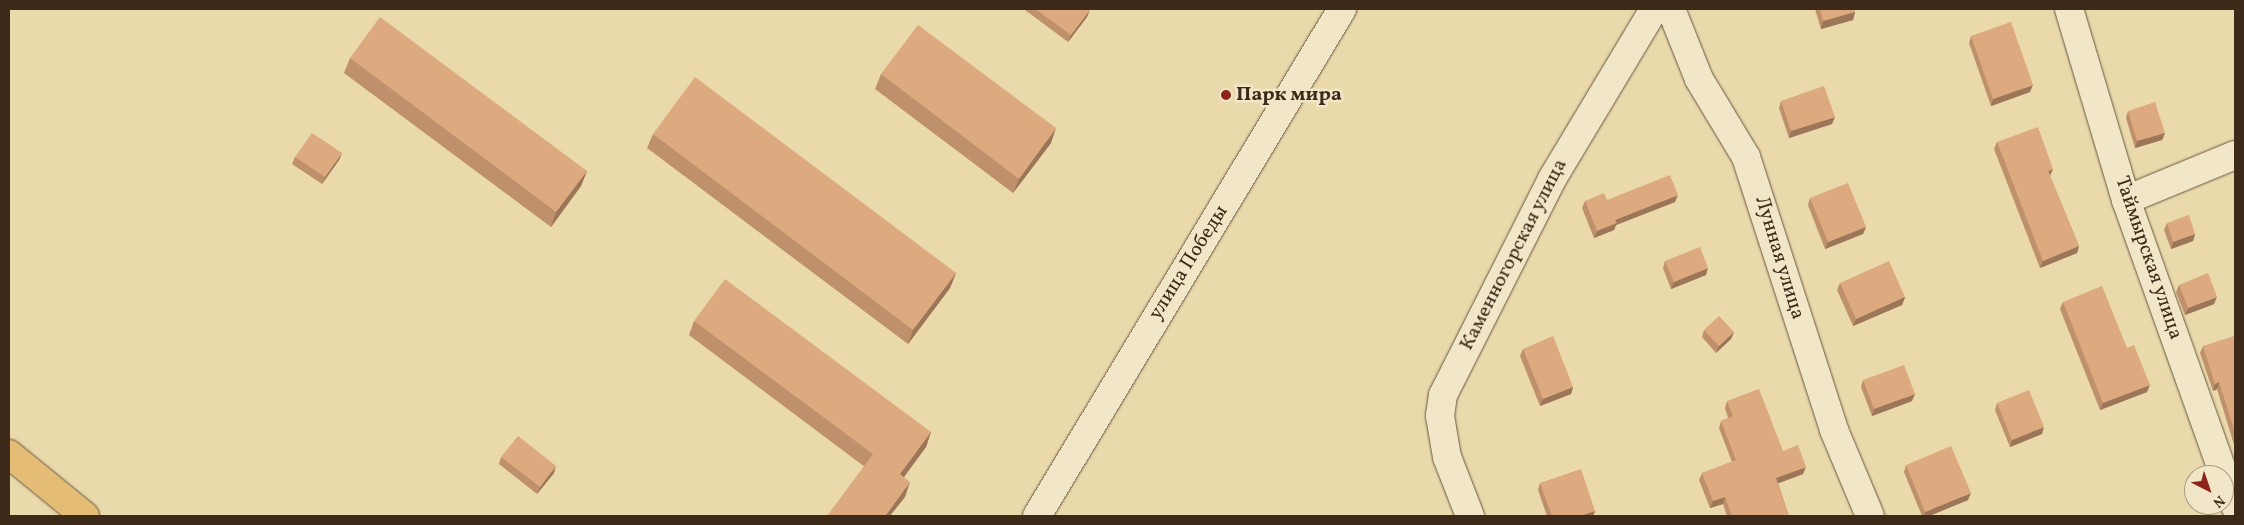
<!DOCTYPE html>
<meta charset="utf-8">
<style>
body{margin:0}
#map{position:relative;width:2244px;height:525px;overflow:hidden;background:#e9d9ab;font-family:Vollkorn,serif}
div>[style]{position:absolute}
.roads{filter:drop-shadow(0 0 1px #68563e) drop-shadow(0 0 1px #68563e)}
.minor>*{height:28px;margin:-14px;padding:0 14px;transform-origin:14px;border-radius:14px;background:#f1e6c8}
.major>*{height:28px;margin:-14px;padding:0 14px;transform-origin:14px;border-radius:14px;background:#e4bc76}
.wall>*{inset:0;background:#be916c}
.shaded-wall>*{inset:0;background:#9b7658}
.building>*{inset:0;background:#dda97e}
.dots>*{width:14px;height:14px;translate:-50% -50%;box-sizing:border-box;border:2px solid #f1e6c8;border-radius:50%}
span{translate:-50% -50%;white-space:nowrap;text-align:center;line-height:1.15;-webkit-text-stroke:5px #f1e6c8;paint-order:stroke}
.poi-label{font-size:20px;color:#3d2a19;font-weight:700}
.left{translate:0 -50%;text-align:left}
.street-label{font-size:20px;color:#3d2a19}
.frame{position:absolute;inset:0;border:10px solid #3d2a19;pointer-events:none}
.north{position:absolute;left:2184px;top:465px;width:50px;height:50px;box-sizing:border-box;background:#f1e6c8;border:1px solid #a99b82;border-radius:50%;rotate:139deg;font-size:14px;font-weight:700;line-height:20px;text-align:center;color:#3d2a19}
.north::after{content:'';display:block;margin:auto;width:18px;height:22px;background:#8f2418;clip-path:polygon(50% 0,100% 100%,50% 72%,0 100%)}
</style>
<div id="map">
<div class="roads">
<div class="minor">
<i style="left:1671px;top:9px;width:75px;rotate:68.2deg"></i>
<i style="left:1699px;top:79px;width:91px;rotate:58.9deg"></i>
<i style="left:1746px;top:157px;width:287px;rotate:72.1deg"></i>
<i style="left:1834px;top:430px;width:93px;rotate:67.3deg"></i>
<i style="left:2069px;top:9px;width:199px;rotate:73.4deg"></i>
<i style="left:2126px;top:200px;width:325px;rotate:70.4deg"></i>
<i style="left:2126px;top:200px;width:118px;rotate:-22.4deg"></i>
<i style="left:1037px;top:516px;width:592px;rotate:-58.97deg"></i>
<i style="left:1470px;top:516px;width:63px;rotate:-111.3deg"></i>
<i style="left:1447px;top:457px;width:42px;rotate:-99.7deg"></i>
<i style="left:1440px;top:416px;width:21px;rotate:-82deg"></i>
<i style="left:1443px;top:395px;width:242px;rotate:-63.2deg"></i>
<i style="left:1552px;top:179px;width:198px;rotate:-59deg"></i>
</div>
<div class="major">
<i style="left:9px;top:454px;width:98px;rotate:39.2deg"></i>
</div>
</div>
<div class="wall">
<i style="clip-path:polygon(1026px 9px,1089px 9px,1087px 17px,1068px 42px,1025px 10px)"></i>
<i style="clip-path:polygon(1815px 9px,1854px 9px,1855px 12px,1853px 20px,1821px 29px)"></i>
<i style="clip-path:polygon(1971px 36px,2030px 92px,1991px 106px,1969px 43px)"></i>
<i style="clip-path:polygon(350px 58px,587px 171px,581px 186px,551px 227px,344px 73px)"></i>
<i style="clip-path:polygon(881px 74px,1051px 143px,1013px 193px,875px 89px)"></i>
<i style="clip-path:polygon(1781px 101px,1832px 124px,1789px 138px,1779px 108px)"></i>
<i style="clip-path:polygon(2128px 111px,2165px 133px,2162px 140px,2135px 148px,2126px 118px)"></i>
<i style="clip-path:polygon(653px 134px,956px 273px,950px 288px,908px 344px,647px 148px)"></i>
<i style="clip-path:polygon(1997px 142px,2050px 176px,2079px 246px,2077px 253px,2040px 268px,1994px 149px)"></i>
<i style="clip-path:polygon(342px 153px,339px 160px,322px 184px,292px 164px,295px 157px)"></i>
<i style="clip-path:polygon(1810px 198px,1866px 227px,1863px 234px,1825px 249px,1808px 205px)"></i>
<i style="clip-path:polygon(1607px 200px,1675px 202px,1616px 225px,1614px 230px,1594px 238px,1582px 208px,1585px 201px)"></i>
<i style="clip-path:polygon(2167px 223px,2195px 234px,2193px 241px,2171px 249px,2164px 230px)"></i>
<i style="clip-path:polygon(1665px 261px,1706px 275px,1671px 289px,1663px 268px)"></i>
<i style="clip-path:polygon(1840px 283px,1905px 297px,1902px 305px,1853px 326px,1837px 290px)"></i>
<i style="clip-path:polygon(2179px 285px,2214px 304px,2185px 315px,2176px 292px)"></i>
<i style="clip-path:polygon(2063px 302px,2127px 348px,2147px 392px,2100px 410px,2060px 309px)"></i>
<i style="clip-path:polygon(694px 321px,931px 432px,926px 447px,904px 477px,905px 497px,689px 335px)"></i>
<i style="clip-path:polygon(1704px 330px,1734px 332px,1731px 339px,1716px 353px,1702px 337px)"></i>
<i style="clip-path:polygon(2235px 340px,2235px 448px,2217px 389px,2213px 391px,2200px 353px,2203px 346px)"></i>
<i style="clip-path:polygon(1523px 349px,1573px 387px,1571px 394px,1540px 406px,1520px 356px)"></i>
<i style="clip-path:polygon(1863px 380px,1912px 401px,1872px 416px,1861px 387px)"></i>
<i style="clip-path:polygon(1727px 401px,1783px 451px,1803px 474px,1778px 483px,1789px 516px,1727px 516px,1723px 504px,1710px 508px,1699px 480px,1702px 473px,1732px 462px,1719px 428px,1721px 421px,1728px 418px,1725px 408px)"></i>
<i style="clip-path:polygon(1997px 403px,2042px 434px,2010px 447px,1995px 410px)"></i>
<i style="clip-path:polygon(501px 457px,554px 473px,537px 494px,499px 464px)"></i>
<i style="clip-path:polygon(1906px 465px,1968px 500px,1929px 516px,1922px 516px,1904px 472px)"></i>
<i style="clip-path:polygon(1540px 483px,1595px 511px,1593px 516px,1547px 516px,1538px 490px)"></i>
</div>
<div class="shaded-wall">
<i style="clip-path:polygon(1090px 10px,1087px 17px,1068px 42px,1071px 35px)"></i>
<i style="clip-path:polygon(1855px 12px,1853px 20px,1821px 29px,1823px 21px)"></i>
<i style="clip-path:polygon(2033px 85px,2030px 92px,1991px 106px,1993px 99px)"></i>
<i style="clip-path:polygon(1835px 117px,1832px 124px,1789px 138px,1791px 131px)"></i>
<i style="clip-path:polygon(1056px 128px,1051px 143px,1013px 193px,1019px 179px)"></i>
<i style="clip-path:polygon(2165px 133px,2162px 140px,2135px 148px,2137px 141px)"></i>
<i style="clip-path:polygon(342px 153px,339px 160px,322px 184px,325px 177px)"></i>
<i style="clip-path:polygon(2053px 169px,2050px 176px,2048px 171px)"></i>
<i style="clip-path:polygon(587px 171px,581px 186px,551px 227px,556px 212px)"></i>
<i style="clip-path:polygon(1678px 195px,1675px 202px,1616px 225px,1614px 230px,1594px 238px,1597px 231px,1615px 220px)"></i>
<i style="clip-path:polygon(1866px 227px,1863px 234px,1825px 249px,1828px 242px)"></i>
<i style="clip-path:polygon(2195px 234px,2193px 241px,2171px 249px,2173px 242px)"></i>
<i style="clip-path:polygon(2079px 246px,2077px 253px,2040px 268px,2043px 261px)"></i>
<i style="clip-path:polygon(1708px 268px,1706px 275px,1671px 289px,1674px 282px)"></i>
<i style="clip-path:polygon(956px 273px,950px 288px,908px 344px,913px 330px)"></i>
<i style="clip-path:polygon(1905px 297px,1902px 305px,1853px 326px,1856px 319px)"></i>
<i style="clip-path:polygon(2217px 297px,2214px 304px,2185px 315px,2188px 308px)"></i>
<i style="clip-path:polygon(1734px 332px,1731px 339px,1716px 353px,1719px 346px)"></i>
<i style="clip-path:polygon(2219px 382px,2217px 389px,2213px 391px,2215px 384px)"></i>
<i style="clip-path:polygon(2150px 385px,2147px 392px,2100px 410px,2103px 403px)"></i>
<i style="clip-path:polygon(1573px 387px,1571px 394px,1540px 406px,1543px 399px)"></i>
<i style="clip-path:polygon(1915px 394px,1912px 401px,1872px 416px,1874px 409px)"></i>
<i style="clip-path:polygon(2044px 427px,2042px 434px,2010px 447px,2012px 440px)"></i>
<i style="clip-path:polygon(931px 432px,926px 447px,895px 489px,900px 474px)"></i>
<i style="clip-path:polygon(556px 466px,554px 473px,537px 494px,540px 487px)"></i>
<i style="clip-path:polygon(1806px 467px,1803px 474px,1774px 485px,1776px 478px)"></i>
<i style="clip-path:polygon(910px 482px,905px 497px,890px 516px,885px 516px)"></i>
<i style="clip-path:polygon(1971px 493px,1968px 500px,1929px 516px,1924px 516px,1925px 512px)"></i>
<i style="clip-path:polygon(1725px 497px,1723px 504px,1710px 508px,1713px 501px)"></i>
<i style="clip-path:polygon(1595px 511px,1593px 516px,1580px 516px)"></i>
</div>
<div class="building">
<i style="clip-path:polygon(1035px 9px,1089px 9px,1090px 10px,1071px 35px)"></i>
<i style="clip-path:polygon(1820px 9px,1854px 9px,1855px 12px,1823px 21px)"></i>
<i style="clip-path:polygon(380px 17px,587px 171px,556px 212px,350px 58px)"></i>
<i style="clip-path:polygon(2011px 22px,2033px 85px,1993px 99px,1971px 36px)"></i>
<i style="clip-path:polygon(918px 25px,1056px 128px,1019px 179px,881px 74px)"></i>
<i style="clip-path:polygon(695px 77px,956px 273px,913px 330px,653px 134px)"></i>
<i style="clip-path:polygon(1824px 86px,1835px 117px,1791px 131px,1781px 101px)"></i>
<i style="clip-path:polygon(2155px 102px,2165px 133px,2137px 141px,2128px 111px)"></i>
<i style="clip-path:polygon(2038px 127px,2053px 169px,2048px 171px,2079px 246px,2043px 261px,1997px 142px)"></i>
<i style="clip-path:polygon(312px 133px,342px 153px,325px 177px,295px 157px)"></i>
<i style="clip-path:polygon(1670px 175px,1678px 195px,1615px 220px,1617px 223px,1597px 231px,1585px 201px,1604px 193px,1607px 200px)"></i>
<i style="clip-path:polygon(1848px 183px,1866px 227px,1828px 242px,1810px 198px)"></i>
<i style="clip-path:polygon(2189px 215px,2195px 234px,2173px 242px,2167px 223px)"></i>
<i style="clip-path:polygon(1700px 247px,1708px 268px,1674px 282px,1665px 261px)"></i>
<i style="clip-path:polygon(1889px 261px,1905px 297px,1856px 319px,1840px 283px)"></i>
<i style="clip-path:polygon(2208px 273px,2217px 297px,2188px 308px,2179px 285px)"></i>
<i style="clip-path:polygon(725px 279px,931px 432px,900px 474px,910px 482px,885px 516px,827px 516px,873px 454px,694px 321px)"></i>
<i style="clip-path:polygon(2102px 286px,2127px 348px,2134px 345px,2150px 385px,2103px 403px,2063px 302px)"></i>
<i style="clip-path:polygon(1719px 316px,1734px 332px,1719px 346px,1704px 330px)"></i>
<i style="clip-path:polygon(1553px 336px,1573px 387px,1543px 399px,1523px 349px)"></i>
<i style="clip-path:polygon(2234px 336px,2235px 340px,2235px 432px,2219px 382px,2215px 384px,2203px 346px)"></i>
<i style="clip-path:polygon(1904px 365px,1915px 394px,1874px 409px,1863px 380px)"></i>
<i style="clip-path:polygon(1759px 389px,1783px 451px,1798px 445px,1806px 467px,1776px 478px,1789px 516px,1732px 516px,1725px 497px,1713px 501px,1702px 473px,1736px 460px,1721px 421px,1733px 416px,1727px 401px)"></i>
<i style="clip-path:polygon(2029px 390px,2044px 427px,2012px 440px,1997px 403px)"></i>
<i style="clip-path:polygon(518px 436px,556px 466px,540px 487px,501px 457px)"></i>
<i style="clip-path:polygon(1951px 446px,1971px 493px,1925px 512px,1906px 465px)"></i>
<i style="clip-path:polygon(1581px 469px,1595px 511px,1580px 516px,1552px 516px,1540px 483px)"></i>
</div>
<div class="dots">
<i style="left:1226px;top:95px;background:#8f2418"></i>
</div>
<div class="poi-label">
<span class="left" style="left:1236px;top:95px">Парк мира</span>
</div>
<div class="street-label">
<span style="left:1514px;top:255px;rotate:-63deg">Каменногорская улица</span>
<span style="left:1779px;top:258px;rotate:73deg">Лунная улица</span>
<span style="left:2148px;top:258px;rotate:71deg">Таймырская улица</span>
<span style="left:1189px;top:263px;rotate:-58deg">улица Победы</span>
</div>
<div class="frame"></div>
<div class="north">N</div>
</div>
